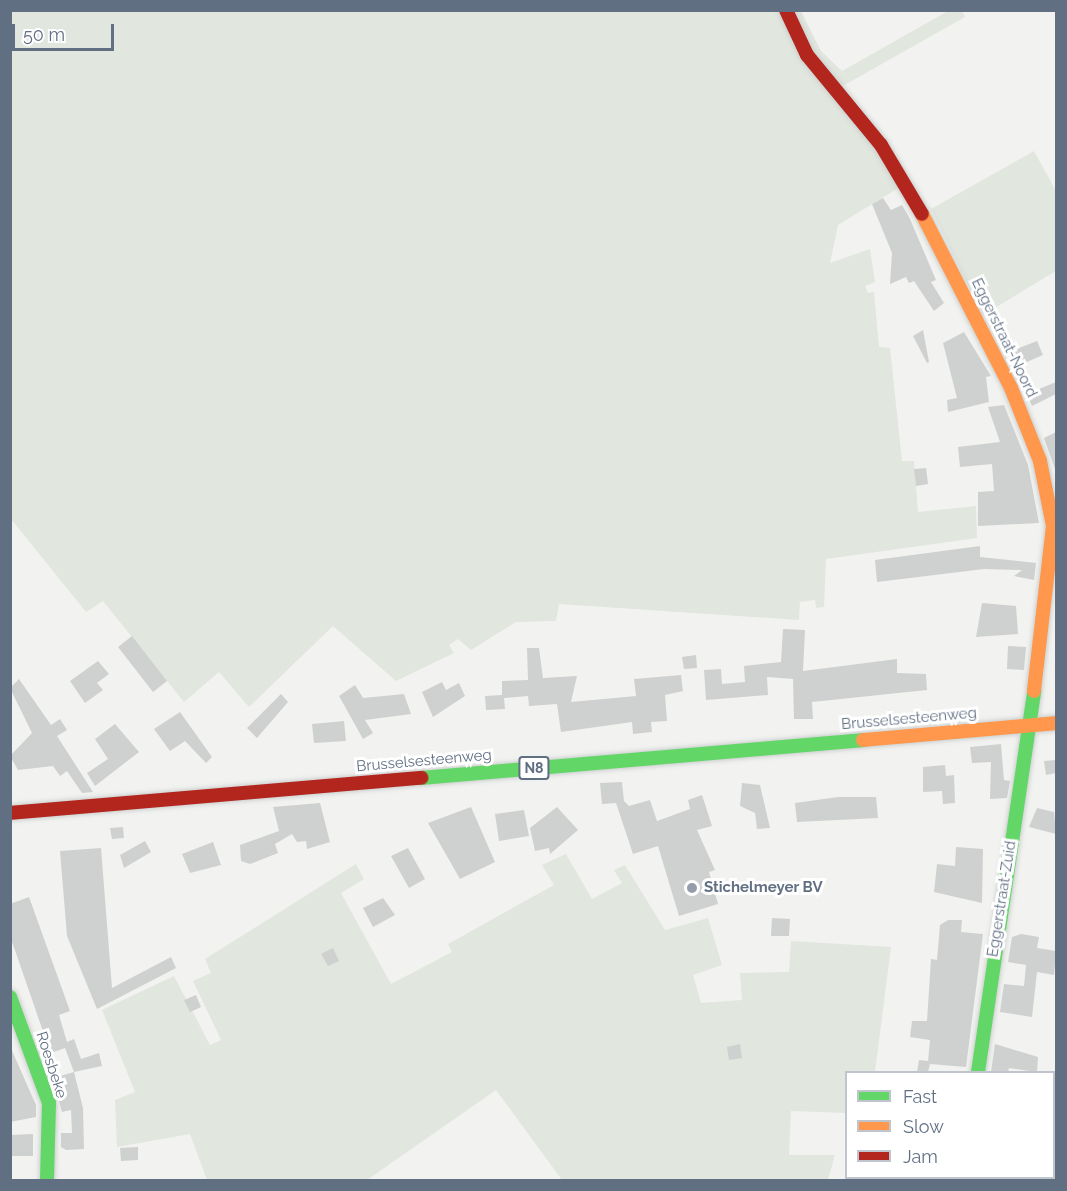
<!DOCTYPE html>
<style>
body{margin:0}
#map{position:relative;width:1067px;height:1191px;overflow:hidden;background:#f2f3f0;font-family:Raleway,sans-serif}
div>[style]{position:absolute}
.green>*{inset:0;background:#e1e6de}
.building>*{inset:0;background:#cfd0d0}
.roads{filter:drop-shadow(0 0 2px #cdd0d0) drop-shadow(0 0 2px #cdd0d0)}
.street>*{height:15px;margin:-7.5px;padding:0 7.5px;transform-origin:7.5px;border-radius:7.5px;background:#cecfd0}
.fast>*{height:14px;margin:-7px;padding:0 7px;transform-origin:7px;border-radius:7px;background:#63d668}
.slow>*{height:14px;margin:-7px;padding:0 7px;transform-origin:7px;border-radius:7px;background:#ff974d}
.jam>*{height:14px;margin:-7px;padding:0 7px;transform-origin:7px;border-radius:7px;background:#b3261e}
.dots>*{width:16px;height:16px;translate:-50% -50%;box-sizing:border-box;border:3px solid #fff;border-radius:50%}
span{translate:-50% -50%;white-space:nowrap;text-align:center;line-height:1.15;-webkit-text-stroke:6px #fff;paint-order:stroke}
.shield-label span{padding:2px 4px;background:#fff;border:2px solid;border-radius:4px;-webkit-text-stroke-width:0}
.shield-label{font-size:14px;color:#616f83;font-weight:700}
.street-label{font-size:15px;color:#616f83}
.poi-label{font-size:15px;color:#616f83;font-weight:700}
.left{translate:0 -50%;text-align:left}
.frame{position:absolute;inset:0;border:12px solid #616f83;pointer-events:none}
.legend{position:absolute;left:845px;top:1071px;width:210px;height:108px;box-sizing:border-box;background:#fff;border:2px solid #c0c5cd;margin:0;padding:8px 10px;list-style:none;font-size:18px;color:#616f83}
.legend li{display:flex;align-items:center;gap:12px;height:30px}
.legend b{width:30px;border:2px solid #c0c5cd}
.scale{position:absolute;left:12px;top:24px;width:102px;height:27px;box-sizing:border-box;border:3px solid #616f83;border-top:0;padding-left:8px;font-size:18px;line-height:21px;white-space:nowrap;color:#616f83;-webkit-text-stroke:4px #fff;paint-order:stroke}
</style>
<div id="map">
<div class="green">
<i style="clip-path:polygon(782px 10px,900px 187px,838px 225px,830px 263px,870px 249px,875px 282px,865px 286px,868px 293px,874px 292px,879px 347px,890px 348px,902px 461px,914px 461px,918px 512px,976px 506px,977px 538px,826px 559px,824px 607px,816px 608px,815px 600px,800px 602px,799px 620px,559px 604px,556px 621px,516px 622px,471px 650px,458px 639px,449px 645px,454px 653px,396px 681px,333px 626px,249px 707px,219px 672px,184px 702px,103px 601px,86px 612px,11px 519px,11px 11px)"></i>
<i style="clip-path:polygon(794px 11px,801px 11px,821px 51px,842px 71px,948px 11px,962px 11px,965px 17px,841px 87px,817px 59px)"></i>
<i style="clip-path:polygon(1034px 151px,1056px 191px,1056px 271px,983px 315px,931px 209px)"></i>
<i style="clip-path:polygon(566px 854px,592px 899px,622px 883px,614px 870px,625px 865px,665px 930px,708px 918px,722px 965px,693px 975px,701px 1003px,742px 1000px,740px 973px,789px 972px,791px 941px,891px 947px,875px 1072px,846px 1072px,846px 1113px,791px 1111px,789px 1155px,835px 1155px,828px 1180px,562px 1180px,496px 1090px,367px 1180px,207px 1180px,190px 1134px,117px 1147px,115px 1100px,135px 1092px,102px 1010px,174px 976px,210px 1045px,221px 1040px,193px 981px,211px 973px,205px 959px,356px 864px,364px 879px,341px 893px,391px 984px,452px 952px,448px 944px,554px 885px,542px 865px)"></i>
</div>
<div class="building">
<i style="clip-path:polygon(883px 198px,891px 210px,902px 205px,910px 219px,936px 280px,931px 282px,944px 303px,934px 311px,914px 281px,909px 283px,906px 277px,890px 284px,892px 253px,872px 204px)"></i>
<i style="clip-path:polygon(923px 330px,929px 362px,927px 363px,913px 336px)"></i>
<i style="clip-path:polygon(964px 332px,991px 376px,986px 377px,989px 402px,948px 412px,947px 400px,957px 398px,943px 343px)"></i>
<i style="clip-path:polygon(1037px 341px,1043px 355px,1020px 365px,1014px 350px)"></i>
<i style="clip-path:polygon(1056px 382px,1056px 394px,1032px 406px,1027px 394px)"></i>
<i style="clip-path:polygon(1004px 405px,1028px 465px,1039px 523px,978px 526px,978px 492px,994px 491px,992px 464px,960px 467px,958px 447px,1000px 442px,988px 407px)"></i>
<i style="clip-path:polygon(1056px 432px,1056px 472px,1044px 438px)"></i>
<i style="clip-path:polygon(926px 468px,928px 484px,916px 486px,914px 469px)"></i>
<i style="clip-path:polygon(980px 546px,980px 557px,1036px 563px,1034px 580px,1014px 576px,1022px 570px,984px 569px,877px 582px,875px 560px)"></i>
<i style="clip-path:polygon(982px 603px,1016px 606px,1018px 634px,976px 637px)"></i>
<i style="clip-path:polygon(783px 629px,805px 630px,803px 671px,897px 659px,897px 673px,926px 674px,927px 690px,812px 702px,813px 719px,794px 719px,793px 679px,767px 677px,768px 695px,706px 700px,704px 670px,721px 669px,722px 684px,745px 682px,744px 666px,781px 662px)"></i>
<i style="clip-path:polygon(132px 636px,167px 681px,153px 692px,118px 647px)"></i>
<i style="clip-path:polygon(1008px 646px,1026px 647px,1024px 670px,1007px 669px)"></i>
<i style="clip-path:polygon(527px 648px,539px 648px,543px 678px,577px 676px,571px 702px,636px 696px,634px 679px,681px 675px,683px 691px,665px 695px,667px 721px,651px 722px,652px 732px,633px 734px,632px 722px,561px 732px,557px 704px,529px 706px,528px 696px,504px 698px,505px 709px,486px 710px,485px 696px,502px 695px,502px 681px,528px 680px)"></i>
<i style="clip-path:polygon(696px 655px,697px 668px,684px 669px,682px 657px)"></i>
<i style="clip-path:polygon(98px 661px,109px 674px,97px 683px,103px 690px,85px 703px,70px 681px)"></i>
<i style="clip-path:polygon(19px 679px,51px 725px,60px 719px,67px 730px,57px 736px,93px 792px,82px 793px,67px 771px,60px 776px,53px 766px,18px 770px,10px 756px,32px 733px,10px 688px)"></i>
<i style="clip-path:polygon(442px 682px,446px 690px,459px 683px,465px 696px,433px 717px,422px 692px)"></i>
<i style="clip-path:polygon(355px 685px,363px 698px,404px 694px,411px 714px,365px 720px,373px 733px,363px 739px,339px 696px)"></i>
<i style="clip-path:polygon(281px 694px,288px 702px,257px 738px,247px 728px)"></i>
<i style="clip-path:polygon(180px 712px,212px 757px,206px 763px,185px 741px,170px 751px,154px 729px)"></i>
<i style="clip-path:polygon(344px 721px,346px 741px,314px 743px,312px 724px)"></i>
<i style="clip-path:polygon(115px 724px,139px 752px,95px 786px,87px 773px,108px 759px,95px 739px)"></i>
<i style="clip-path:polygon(1001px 744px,1004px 780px,1010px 781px,1007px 798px,990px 799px,991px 762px,972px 763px,970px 747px)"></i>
<i style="clip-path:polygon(1056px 760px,1056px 773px,1046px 775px,1044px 761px)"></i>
<i style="clip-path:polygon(945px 765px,946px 776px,954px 775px,955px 803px,943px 804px,942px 791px,923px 792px,923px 767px)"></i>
<i style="clip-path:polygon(622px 782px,624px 801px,629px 806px,650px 800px,657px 821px,690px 809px,688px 800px,702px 795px,712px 826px,697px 830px,715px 870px,709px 872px,718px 904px,679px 916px,658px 846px,633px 854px,616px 803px,602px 804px,600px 783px)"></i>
<i style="clip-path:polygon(742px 783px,760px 785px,770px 828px,757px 829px,755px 813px,740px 806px)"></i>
<i style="clip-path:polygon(838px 797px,876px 797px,878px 818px,797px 822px,795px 803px)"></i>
<i style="clip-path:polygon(320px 803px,330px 842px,307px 849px,306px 841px,297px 842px,292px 834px,275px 844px,278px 853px,250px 864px,241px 861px,240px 845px,279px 831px,273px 807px)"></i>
<i style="clip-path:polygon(471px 807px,495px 862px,460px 879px,428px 823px)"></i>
<i style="clip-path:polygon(557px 807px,578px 830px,550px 854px,549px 848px,535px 851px,530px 828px)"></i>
<i style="clip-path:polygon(1037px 808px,1054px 812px,1056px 834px,1029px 827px)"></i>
<i style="clip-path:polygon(524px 810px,529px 836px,499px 841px,495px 814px)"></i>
<i style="clip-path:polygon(123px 827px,124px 838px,112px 839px,110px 828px)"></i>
<i style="clip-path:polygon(145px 841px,151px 852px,124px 868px,120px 855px)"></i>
<i style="clip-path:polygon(213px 842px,221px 865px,190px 873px,182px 854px)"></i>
<i style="clip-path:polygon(956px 847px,983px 849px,982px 903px,934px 892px,937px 864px,955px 866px)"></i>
<i style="clip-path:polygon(101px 848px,112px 988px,171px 957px,176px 968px,97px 1009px,67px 936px,60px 851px)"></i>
<i style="clip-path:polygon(408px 848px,425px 879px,409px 888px,391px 856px)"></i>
<i style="clip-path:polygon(29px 897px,70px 1011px,59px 1015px,67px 1042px,74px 1039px,81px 1059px,99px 1053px,102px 1066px,74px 1072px,65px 1048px,45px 1055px,39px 1040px,45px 1037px,10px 936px,10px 904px)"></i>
<i style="clip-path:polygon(383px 898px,395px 915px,373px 927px,363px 908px)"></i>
<i style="clip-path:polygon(772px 918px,790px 919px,789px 936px,771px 936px)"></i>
<i style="clip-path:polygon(948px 920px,962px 920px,961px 932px,983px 934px,966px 1067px,930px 1064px,928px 1072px,917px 1072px,919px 1060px,928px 1061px,930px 1040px,910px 1037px,912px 1021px,927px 1021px,931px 959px,937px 960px,940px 925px)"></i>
<i style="clip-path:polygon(1021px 934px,1039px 937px,1037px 948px,1056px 951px,1054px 975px,1037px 972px,1032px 1017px,1000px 1012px,1004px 984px,1024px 986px,1026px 965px,1008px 962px,1012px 937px)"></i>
<i style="clip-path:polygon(333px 948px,339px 961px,328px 966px,321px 954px)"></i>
<i style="clip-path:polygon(196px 995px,201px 1007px,190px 1012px,184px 1000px)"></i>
<i style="clip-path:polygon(740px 1044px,742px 1058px,729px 1060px,727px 1047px)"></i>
<i style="clip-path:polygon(995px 1044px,1038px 1057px,1037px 1072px,1009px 1068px,1008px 1072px,991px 1072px)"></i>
<i style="clip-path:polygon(10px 1046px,36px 1105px,36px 1117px,10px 1122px)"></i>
<i style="clip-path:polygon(74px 1072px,83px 1108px,84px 1149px,66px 1150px,61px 1147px,61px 1133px,72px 1133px,71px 1110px,62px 1112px,53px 1078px)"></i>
<i style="clip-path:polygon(33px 1134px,33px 1156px,10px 1156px,10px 1135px)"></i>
<i style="clip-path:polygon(138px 1147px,138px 1160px,121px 1161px,120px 1148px)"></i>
</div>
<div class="roads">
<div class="street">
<i style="left:963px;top:1180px;width:2px;rotate:-63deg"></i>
</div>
<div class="fast">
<i style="left:422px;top:778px;width:443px;rotate:-4.9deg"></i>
<i style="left:10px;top:997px;width:113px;rotate:69.8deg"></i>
<i style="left:49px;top:1103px;width:77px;rotate:91.5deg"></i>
<i style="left:978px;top:1072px;width:385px;rotate:-81.6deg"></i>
</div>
<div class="slow">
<i style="left:922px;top:214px;width:195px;rotate:62.9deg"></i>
<i style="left:1011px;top:388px;width:79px;rotate:68.3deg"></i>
<i style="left:1040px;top:461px;width:66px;rotate:78.7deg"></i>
<i style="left:1053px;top:526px;width:166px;rotate:96.6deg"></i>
<i style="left:863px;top:740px;width:194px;rotate:-5deg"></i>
</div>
<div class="jam">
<i style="left:786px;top:10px;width:50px;rotate:65deg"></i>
<i style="left:807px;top:55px;width:117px;rotate:50.6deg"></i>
<i style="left:881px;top:145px;width:80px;rotate:59.3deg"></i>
<i style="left:10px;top:813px;width:413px;rotate:-4.9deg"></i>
</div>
</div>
<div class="dots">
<i style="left:692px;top:888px;background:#949da9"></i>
</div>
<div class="shield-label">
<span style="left:534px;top:768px">N8</span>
</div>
<div class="street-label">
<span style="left:1004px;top:338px;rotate:64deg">Eggerstraat-Noord</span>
<span style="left:909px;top:719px;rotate:-5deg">Brusselsesteenweg</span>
<span style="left:424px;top:761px;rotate:-5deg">Brusselsesteenweg</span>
<span style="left:1002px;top:899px;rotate:-81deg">Eggerstraat-Zuid</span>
<span style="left:51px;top:1065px;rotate:72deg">Roesbeke</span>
</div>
<div class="poi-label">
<span class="left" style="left:704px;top:888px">Stichelmeyer BV</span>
</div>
<div class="frame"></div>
<ul class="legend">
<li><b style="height:8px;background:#63d668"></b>Fast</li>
<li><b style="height:8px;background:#ff974d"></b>Slow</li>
<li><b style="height:8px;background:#b3261e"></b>Jam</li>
</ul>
<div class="scale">50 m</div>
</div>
